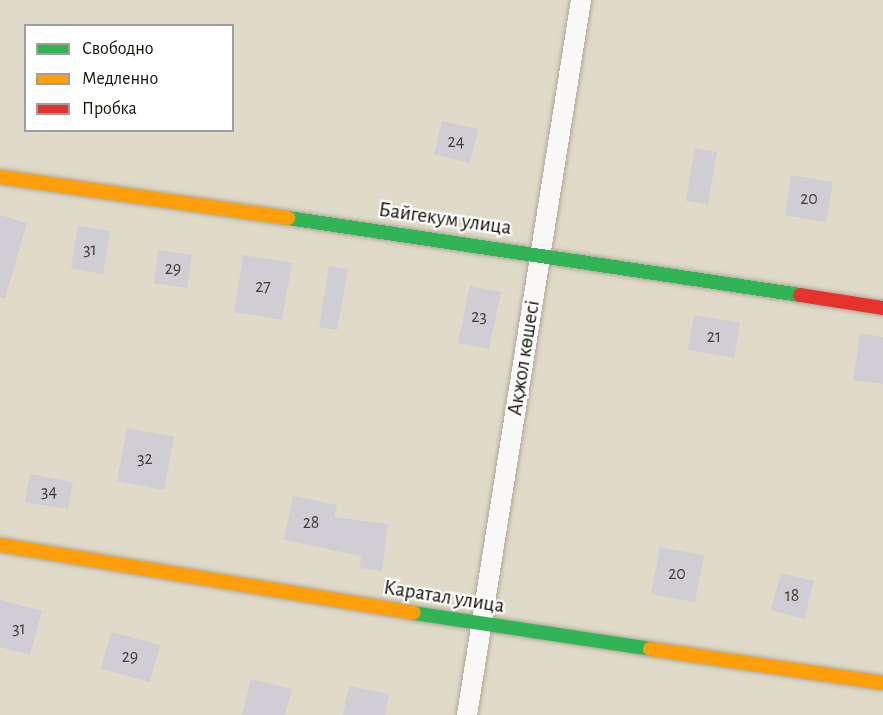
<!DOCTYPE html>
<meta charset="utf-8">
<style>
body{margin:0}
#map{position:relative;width:883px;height:715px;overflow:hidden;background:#e0dac8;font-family:"Alegreya Sans",sans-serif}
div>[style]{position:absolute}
.building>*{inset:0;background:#d0cdd4}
.roads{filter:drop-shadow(0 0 2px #ada89a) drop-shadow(0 0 2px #ada89a)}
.street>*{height:20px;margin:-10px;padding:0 10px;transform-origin:10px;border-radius:10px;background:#faf9f7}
.fast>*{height:14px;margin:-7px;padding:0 7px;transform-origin:7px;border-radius:7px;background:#30b455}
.slow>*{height:14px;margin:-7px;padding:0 7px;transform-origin:7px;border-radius:7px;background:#ff9f0a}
.jam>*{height:14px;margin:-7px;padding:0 7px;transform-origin:7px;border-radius:7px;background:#e5322d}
span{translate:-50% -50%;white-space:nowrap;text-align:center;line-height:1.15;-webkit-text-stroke:4.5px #fff;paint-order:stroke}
.number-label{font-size:18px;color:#423e38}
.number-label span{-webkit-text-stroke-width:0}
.street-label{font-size:21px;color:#130f04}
.legend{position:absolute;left:24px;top:24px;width:210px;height:108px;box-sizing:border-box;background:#fff;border:2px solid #a19f9b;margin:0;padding:8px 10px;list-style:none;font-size:18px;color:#130f04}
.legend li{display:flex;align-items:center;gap:12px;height:30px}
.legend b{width:30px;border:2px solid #a19f9b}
</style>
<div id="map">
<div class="building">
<i style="clip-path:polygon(442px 121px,478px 129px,470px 163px,434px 154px)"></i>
<i style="clip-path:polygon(695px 148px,717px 152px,708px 205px,686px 201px)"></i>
<i style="clip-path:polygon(791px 175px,833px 182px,826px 222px,785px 215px)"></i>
<i style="clip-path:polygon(0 215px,27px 223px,5px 298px,0 297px)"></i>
<i style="clip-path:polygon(78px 226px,110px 231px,103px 274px,71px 268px)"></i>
<i style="clip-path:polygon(158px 250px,192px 255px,187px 288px,154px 283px)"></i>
<i style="clip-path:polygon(243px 255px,292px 263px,282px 320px,234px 312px)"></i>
<i style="clip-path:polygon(329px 266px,348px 269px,337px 330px,319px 327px)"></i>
<i style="clip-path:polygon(470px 286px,501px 292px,489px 349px,458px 343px)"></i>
<i style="clip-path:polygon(694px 315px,740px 323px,734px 358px,688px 350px)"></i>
<i style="clip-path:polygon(860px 333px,883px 337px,883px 384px,853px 380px)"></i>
<i style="clip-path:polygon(127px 428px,174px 437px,164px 490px,117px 481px)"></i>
<i style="clip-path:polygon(30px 474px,73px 482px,68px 509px,25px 502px)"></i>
<i style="clip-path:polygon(293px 496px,337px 505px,334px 517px,388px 524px,382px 571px,360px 568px,361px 556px,284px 540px)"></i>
<i style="clip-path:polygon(660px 547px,704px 555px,695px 602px,651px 594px)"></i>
<i style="clip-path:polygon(781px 573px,814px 581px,804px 619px,771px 610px)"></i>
<i style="clip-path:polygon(0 600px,42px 611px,30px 655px,0 647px)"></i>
<i style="clip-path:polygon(111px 632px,160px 645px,150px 682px,101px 669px)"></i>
<i style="clip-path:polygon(251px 679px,292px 689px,285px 715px,242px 715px)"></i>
<i style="clip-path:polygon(349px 686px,389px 694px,385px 715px,343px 715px)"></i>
</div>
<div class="roads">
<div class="street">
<i style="left:467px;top:715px;width:724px;rotate:-80.94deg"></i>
</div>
<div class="fast">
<i style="left:288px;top:218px;width:518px;rotate:8.55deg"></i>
<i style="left:413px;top:613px;width:240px;rotate:8.6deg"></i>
</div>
<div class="slow">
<i style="left:0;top:177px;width:291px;rotate:8.1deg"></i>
<i style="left:0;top:545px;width:419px;rotate:9.3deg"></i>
<i style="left:650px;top:649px;width:235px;rotate:8.3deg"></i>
</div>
<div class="jam">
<i style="left:800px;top:295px;width:84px;rotate:8.9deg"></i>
</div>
</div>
<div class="number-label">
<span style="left:456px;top:142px">24</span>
<span style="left:809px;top:199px">20</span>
<span style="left:90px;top:250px">31</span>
<span style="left:173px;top:269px">29</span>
<span style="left:263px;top:287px">27</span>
<span style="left:479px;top:317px">23</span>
<span style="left:714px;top:337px">21</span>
<span style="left:145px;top:459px">32</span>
<span style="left:49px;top:492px">34</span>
<span style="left:311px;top:523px">28</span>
<span style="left:677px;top:574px">20</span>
<span style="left:792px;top:596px">18</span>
<span style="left:19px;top:629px">31</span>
<span style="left:130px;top:657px">29</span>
</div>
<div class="street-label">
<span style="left:445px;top:219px;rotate:8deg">Байгекум улица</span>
<span style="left:524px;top:358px;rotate:-81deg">Ақжол көшесі</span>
<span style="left:444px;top:597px;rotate:9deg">Каратал улица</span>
</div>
<ul class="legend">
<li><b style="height:8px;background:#30b455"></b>Свободно</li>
<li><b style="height:8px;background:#ff9f0a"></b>Медленно</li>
<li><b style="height:8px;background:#e5322d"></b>Пробка</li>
</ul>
</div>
